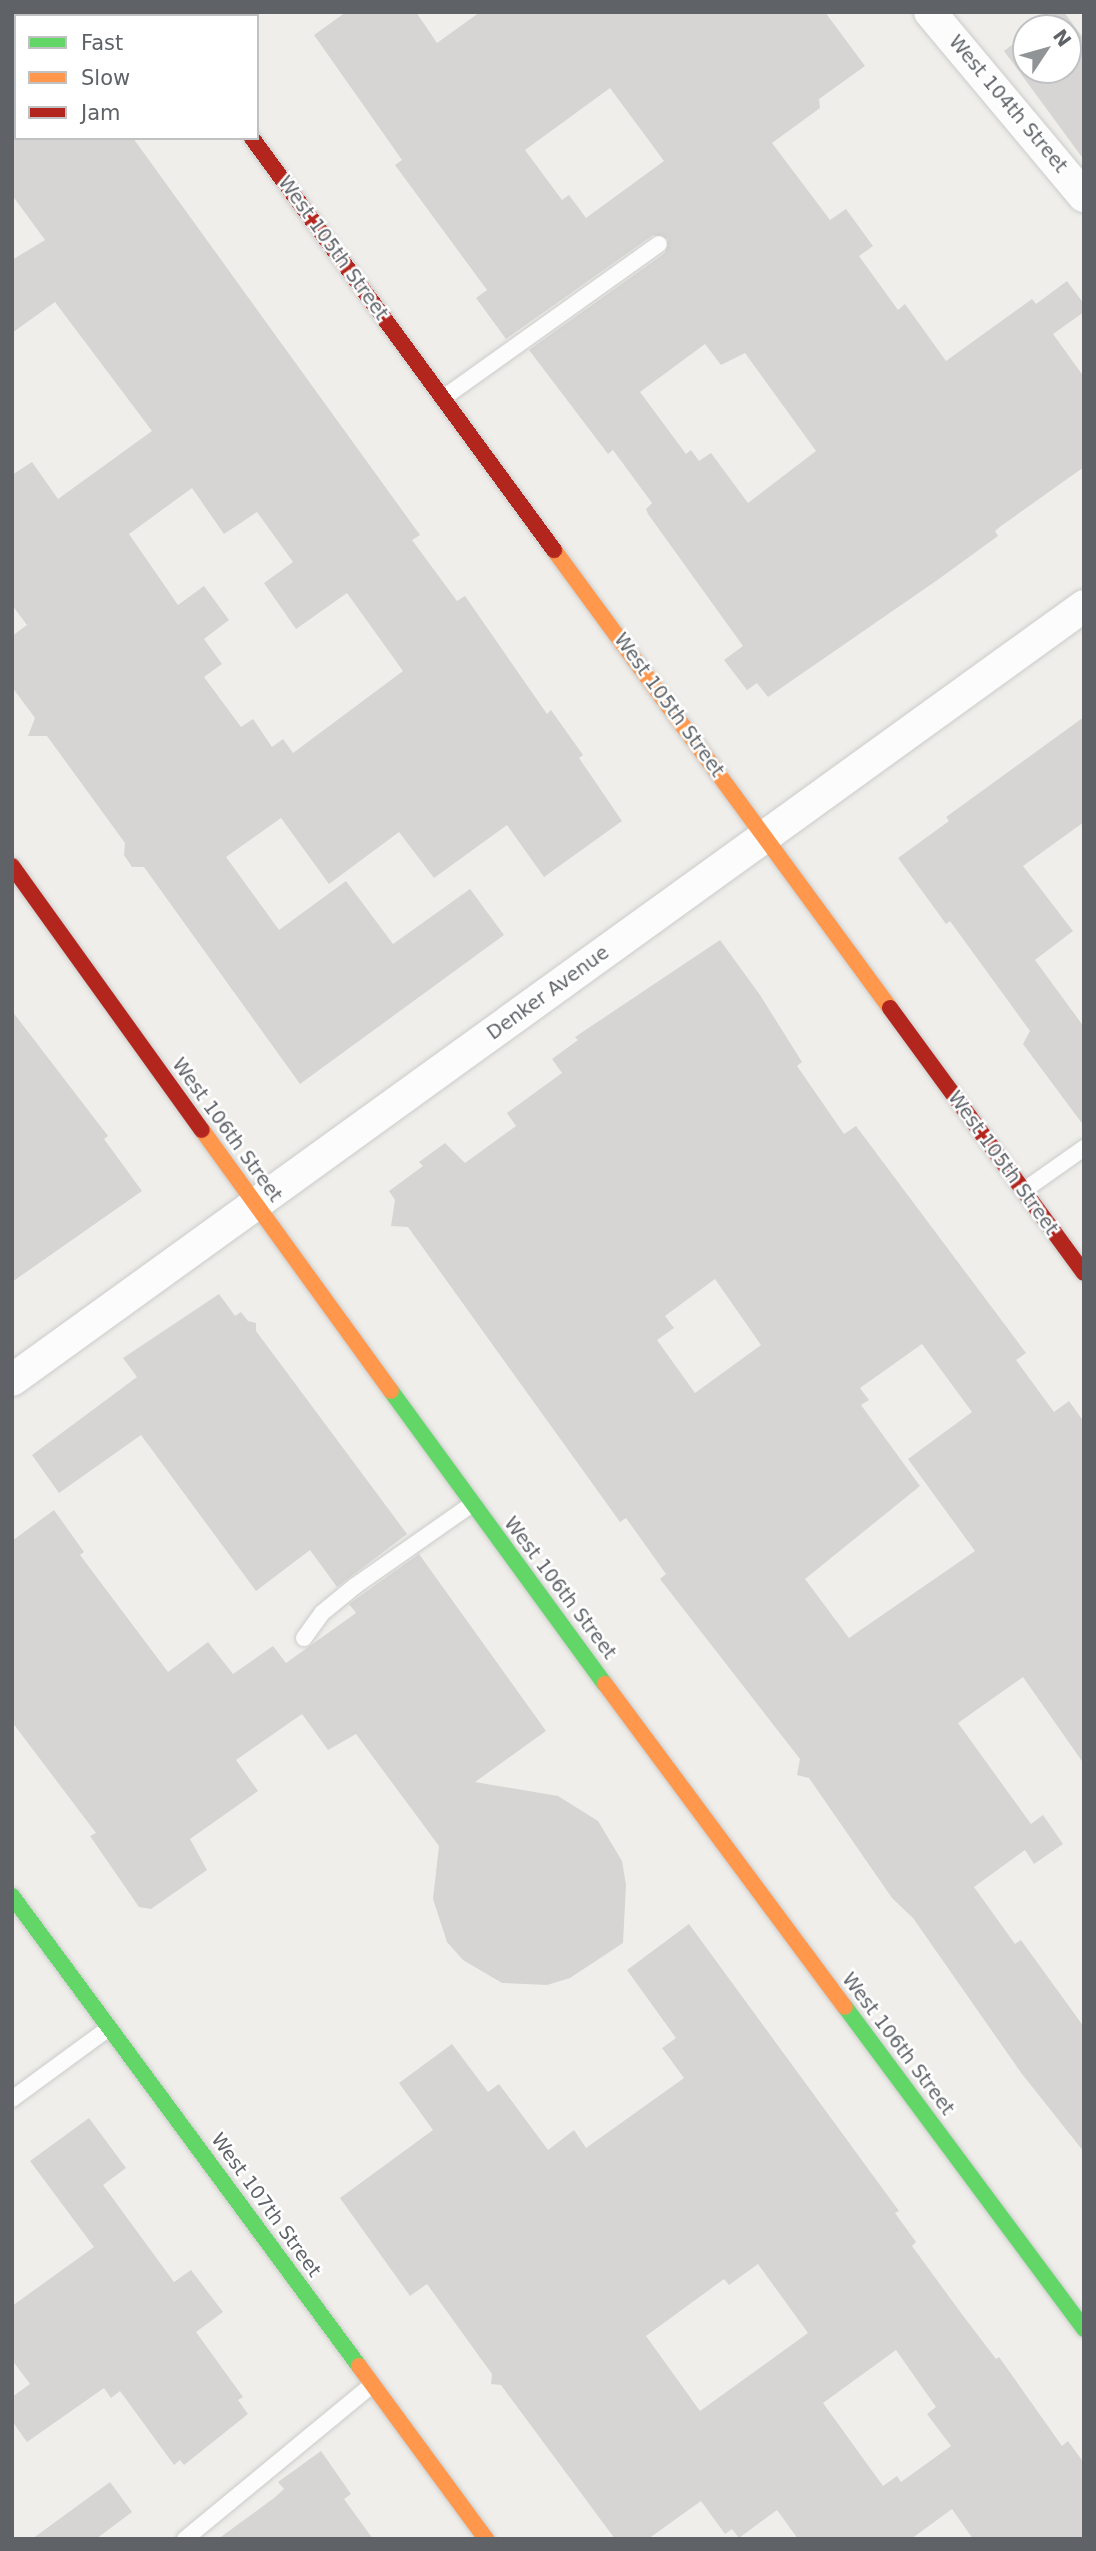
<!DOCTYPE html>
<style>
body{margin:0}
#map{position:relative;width:1096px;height:2551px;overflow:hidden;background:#efeeea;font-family:"DejaVu Sans",sans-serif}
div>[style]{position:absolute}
.building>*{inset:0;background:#d6d5d3}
.roads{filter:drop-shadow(0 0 2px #cbcccc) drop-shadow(0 0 2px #cbcccc)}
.lane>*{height:16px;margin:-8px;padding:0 8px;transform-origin:8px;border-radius:8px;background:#fdfcfc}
.street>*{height:32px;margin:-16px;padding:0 16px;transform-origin:16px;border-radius:16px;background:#fdfcfc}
.fast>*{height:16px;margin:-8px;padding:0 8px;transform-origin:8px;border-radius:8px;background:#63d668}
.slow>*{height:16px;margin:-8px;padding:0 8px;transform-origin:8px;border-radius:8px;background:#ff974d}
.jam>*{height:16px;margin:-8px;padding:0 8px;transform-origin:8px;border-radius:8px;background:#b3261e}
span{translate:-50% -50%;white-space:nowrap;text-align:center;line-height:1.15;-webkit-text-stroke:5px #fff;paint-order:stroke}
.street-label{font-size:19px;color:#5f6368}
.frame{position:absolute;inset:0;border:14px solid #5f6368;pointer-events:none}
.legend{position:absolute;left:14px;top:14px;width:245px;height:126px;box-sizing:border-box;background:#fff;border:2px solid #bfc1c3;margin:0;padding:9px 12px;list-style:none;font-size:21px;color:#5f6368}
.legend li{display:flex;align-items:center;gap:14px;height:35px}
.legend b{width:35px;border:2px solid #bfc1c3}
.north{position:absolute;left:1012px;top:14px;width:70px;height:70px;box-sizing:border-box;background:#fff;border:2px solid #bfc1c3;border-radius:50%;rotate:54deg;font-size:19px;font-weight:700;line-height:28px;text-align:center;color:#5f6368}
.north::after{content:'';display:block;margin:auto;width:24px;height:32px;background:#919496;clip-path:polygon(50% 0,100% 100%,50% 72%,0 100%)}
</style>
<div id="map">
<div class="building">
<i style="clip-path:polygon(evenodd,346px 12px,416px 12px,437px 43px,480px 12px,825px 12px,865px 66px,819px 99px,820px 108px,772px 143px,830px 220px,846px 209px,873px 246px,859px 256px,898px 310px,905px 304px,946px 361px,1032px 299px,1036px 304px,1067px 281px,1084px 304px,1084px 312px,1053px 334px,1084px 377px,1084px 467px,1001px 526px,995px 531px,998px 536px,936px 581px,768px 697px,757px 683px,747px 690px,724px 660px,743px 646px,648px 514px,646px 509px,652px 503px,613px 450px,608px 454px,529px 350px,665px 253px,668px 239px,653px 235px,506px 339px,476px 298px,487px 290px,395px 165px,402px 160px,314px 35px,346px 12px,610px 88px,664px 161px,586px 218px,569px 195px,562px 200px,525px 150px,610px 88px,346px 12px,705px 344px,721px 365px,745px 353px,816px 451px,748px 503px,711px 453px,699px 461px,691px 450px,686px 454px,640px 392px,705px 344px)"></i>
<i style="clip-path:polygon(1056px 12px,1064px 12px,1084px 39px,1084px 160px,1004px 51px,1026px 34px,1026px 70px,1068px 70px,1068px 28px,1035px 28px)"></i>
<i style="clip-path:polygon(evenodd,12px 138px,133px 138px,420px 535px,412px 540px,457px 601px,465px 596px,547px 714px,551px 710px,583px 755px,579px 758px,622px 821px,544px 877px,507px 825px,434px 878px,399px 832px,329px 884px,281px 818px,226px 857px,279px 930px,346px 881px,393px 944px,470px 889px,504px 935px,300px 1084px,144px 867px,132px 867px,124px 855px,125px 843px,47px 736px,28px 736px,35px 718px,12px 687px,12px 636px,27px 625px,12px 605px,12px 475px,32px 462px,58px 499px,152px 431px,55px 302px,12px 333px,12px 260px,45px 240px,12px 195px,12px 138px,192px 488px,224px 534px,257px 512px,293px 562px,264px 583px,296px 629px,347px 593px,403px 671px,293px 753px,283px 739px,272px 747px,253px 719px,241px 727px,204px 677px,222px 664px,204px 639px,229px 620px,204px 586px,178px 605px,129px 534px,192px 488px)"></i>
<i style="clip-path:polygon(1084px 717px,1084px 822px,1023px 866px,1073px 931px,1035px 960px,1084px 1027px,1084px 1126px,1023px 1044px,1030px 1031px,950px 921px,946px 924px,898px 858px,949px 821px,946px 817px)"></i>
<i style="clip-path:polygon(evenodd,720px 940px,760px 995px,802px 1062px,797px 1066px,844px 1134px,856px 1126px,1026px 1353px,1016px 1360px,1054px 1412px,1069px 1401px,1084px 1422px,1084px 1764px,1023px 1677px,958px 1723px,1031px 1824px,1043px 1815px,1063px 1844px,1034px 1864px,1025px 1850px,974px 1887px,1015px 1944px,1021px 1940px,1084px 2027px,1084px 2152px,1022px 2074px,913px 1918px,892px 1898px,809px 1778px,797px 1775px,800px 1759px,660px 1579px,666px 1574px,626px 1518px,620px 1522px,408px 1227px,391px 1226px,395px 1200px,389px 1191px,423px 1166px,419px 1162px,445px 1143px,465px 1163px,516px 1126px,507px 1113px,562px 1073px,552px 1059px,578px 1040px,575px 1037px,720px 940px,715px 1279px,761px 1345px,695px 1393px,657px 1340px,674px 1328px,665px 1316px,715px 1279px,720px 940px,922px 1344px,972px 1412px,908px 1459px,975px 1551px,849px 1638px,805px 1579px,920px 1486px,861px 1405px,869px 1400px,860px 1388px,922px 1344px)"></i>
<i style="clip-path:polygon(12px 1011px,108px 1136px,104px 1139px,142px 1191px,12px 1282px)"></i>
<i style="clip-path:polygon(219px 1294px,235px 1316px,241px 1312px,248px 1321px,256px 1323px,256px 1331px,407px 1534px,337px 1587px,310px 1550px,256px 1591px,141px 1435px,59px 1493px,32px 1455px,137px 1377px,123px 1358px)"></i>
<i style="clip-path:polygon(54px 1510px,84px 1552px,80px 1555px,168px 1672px,208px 1642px,233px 1674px,273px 1646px,286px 1663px,356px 1613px,349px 1604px,419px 1554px,546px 1731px,475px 1782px,558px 1796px,598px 1821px,622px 1861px,626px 1885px,623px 1943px,570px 1978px,547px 1985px,502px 1983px,463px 1960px,447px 1942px,433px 1899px,439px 1846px,356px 1734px,328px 1750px,302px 1714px,236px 1760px,258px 1791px,190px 1839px,207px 1870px,151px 1909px,139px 1907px,90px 1836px,96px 1833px,12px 1722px,12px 1541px)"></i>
<i style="clip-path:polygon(evenodd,689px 1924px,899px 2211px,895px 2213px,916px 2242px,912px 2246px,961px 2313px,996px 2359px,999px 2357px,1062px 2446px,1068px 2441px,1084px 2463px,1084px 2539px,973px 2539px,952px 2509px,911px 2539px,798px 2539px,777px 2510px,739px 2538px,732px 2529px,725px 2534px,701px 2501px,648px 2539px,615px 2539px,501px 2385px,491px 2384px,492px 2374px,427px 2284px,410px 2296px,340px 2198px,433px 2130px,399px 2083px,452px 2044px,488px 2092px,499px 2084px,548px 2150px,574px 2130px,586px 2148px,684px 2078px,662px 2048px,676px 2038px,627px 1970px,689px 1924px,758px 2264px,808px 2333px,700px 2411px,646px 2336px,724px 2279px,729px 2285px,758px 2264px,689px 1924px,896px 2350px,936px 2407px,927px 2414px,951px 2446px,901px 2482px,897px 2476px,883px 2486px,823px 2403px,896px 2350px)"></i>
<i style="clip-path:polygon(89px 2118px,126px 2168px,103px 2185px,174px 2282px,191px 2270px,223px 2312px,196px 2332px,243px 2397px,238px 2400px,248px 2414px,184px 2465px,180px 2460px,174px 2465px,120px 2391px,111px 2398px,104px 2388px,27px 2442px,12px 2421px,12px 2397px,30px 2384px,12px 2360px,12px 2306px,94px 2247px,30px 2161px)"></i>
<i style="clip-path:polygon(321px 2451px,351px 2494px,344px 2499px,373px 2539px,218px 2539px,274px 2498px,284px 2489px,278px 2482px)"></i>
<i style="clip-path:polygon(110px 2482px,132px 2512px,96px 2539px,32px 2539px)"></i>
</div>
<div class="roads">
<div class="lane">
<i style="left:443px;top:398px;width:265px;rotate:-35.5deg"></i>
<i style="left:1023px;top:1191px;width:75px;rotate:-35.2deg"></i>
<i style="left:304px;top:1638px;width:31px;rotate:-54deg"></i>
<i style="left:322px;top:1613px;width:43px;rotate:-39.3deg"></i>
<i style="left:355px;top:1586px;width:143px;rotate:-35deg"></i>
<i style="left:12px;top:2099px;width:120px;rotate:-36.2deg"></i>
<i style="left:185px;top:2539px;width:242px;rotate:-39.5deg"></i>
</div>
<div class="street">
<i style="left:160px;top:12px;width:4px;rotate:63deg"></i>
<i style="left:930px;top:12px;width:240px;rotate:50.1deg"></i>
<i style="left:12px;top:1380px;width:1322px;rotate:-35.83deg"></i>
</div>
<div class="fast">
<i style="left:391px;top:1391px;width:363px;rotate:53.9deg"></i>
<i style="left:12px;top:1896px;width:584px;rotate:53.56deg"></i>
<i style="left:845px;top:2007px;width:401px;rotate:53.4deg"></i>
</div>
<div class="slow">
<i style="left:554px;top:550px;width:568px;rotate:53.74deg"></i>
<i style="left:202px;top:1130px;width:322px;rotate:54.1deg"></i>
<i style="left:605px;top:1684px;width:402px;rotate:53.4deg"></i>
<i style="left:359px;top:2366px;width:215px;rotate:53.7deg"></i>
</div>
<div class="jam">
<i style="left:252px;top:138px;width:511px;rotate:53.76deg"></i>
<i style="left:12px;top:866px;width:325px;rotate:54.3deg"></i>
<i style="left:890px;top:1008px;width:328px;rotate:53.8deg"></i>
</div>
</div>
<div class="street-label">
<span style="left:1008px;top:104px;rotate:50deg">West 104th Street</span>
<span style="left:333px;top:248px;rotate:54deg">West 105th Street</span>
<span style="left:669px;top:705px;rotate:54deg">West 105th Street</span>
<span style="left:548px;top:993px;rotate:-36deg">Denker Avenue</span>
<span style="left:227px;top:1130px;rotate:54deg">West 106th Street</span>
<span style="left:1003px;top:1163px;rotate:54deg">West 105th Street</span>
<span style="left:560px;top:1588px;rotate:53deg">West 106th Street</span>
<span style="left:898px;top:2044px;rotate:53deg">West 106th Street</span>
<span style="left:266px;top:2205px;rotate:54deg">West 107th Street</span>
</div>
<div class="frame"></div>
<ul class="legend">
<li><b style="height:9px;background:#63d668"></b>Fast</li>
<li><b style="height:9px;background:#ff974d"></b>Slow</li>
<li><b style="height:9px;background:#b3261e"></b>Jam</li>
</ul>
<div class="north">N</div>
</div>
